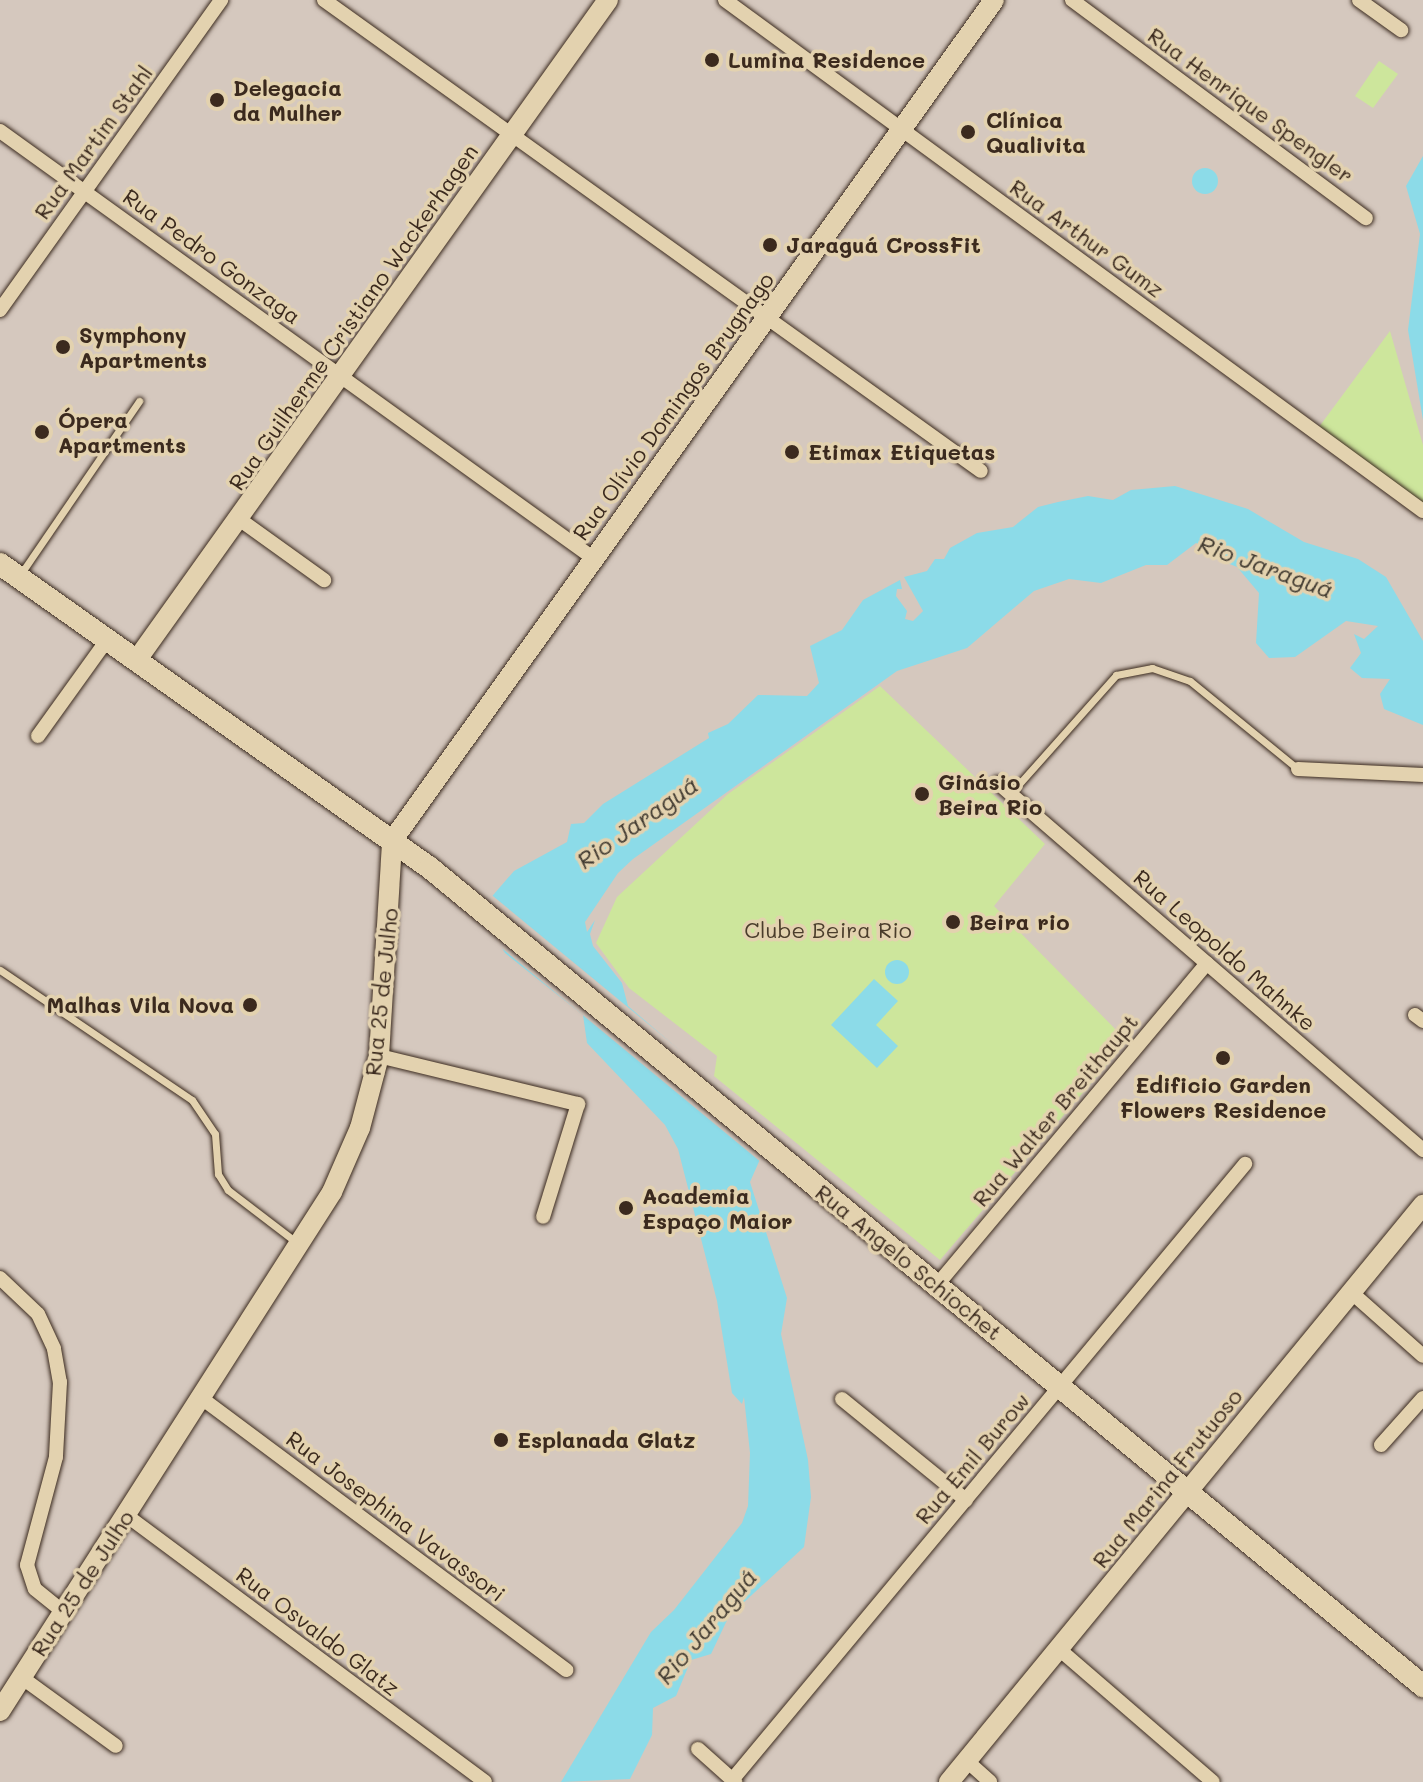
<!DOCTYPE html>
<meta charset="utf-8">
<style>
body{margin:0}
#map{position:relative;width:1423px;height:1782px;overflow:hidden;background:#d5c8be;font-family:Mali,sans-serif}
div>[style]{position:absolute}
.green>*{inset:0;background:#cde69c}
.water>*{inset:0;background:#8cdbe8}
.round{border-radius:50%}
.pier>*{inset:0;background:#d5c8be}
.roads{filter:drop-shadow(0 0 2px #3b2a1e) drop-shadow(0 0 2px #3b2a1e)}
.lane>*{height:7px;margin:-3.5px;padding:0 3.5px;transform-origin:3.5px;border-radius:3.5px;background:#e3d2af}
.street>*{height:14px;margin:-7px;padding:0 7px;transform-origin:7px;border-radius:7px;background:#e3d2af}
.secondary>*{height:20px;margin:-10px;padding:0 10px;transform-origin:10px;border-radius:10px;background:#e3d2af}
.primary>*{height:22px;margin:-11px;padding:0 11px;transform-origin:11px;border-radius:11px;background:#e3d2af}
.dots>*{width:22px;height:22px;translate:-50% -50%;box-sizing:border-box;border:4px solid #e3d2af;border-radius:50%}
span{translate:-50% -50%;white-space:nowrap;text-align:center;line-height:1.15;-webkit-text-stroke:7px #e3d2af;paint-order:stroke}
.poi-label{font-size:22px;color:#3b2a1e;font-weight:700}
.left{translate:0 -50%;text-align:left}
.right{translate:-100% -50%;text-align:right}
.street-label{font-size:22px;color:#3b2a1e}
.park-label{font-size:22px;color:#4a3d2b}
.water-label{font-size:24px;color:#433c32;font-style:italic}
</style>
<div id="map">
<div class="green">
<i style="clip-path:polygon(1379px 61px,1398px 74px,1373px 108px,1355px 96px)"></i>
<i style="clip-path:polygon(1390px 331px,1423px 445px,1423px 516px,1316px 431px)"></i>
<i style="clip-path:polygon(880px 686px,1045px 844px,994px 906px,1127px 1041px,940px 1260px,714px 1076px,717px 1056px,629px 988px,596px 943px,617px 897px,728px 794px)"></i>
</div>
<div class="water">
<i style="clip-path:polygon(1423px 156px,1423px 420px,1408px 330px,1420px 234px,1406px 186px)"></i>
<i class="round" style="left:1192px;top:168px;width:26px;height:26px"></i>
<i style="clip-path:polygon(1175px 486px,1248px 509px,1304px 542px,1358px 559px,1386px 577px,1423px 641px,1423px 725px,1384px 709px,1380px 694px,1390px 679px,1362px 678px,1350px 668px,1361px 653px,1354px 634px,1364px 639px,1378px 626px,1346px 621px,1295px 657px,1269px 658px,1256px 643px,1259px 593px,1237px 567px,1220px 560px,1229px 558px,1196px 543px,1167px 565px,1146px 565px,1101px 583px,1069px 579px,1034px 591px,967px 648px,897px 671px,633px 859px,618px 873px,585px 922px,587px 932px,595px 920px,590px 934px,593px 946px,622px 983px,628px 1006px,727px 1091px,761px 1157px,750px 1182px,787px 1298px,781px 1334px,808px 1460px,811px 1497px,804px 1547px,729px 1616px,711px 1654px,691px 1660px,676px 1696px,653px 1708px,652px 1735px,630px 1779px,561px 1782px,651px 1632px,674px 1610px,742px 1523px,748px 1506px,750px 1453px,744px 1397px,742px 1404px,732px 1393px,717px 1301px,678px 1149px,665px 1125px,587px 1043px,583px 1015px,505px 953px,487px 924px,488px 901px,514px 871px,567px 842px,571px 824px,584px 823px,603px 804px,709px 738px,708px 733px,728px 724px,758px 695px,807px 696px,819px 683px,810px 646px,842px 630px,863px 600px,900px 580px,902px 589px,897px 589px,896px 596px,907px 611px,905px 619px,913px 621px,923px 611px,904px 577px,927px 571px,935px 559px,944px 559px,950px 548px,977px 533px,1013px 527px,1038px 507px,1058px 502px,1088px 496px,1113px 500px,1131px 490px)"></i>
<i class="round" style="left:885px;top:960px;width:24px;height:24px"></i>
<i style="clip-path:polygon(874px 979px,898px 1001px,876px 1025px,898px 1046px,877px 1068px,831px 1025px)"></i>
</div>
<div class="pier">
<i style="clip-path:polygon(488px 892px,737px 1097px,755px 1122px,762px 1163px,493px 941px,484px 926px)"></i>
</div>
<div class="roads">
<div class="lane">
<i style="left:20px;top:575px;width:211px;rotate:-55.6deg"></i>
<i style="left:1011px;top:793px;width:158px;rotate:-48.3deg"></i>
<i style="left:1116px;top:675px;width:37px;rotate:-11deg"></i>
<i style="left:1152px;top:668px;width:40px;rotate:18.9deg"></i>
<i style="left:1190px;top:681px;width:139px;rotate:39.2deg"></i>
<i style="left:0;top:970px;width:232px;rotate:34.1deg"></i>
<i style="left:192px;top:1100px;width:41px;rotate:55.9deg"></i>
<i style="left:215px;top:1134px;width:40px;rotate:85.7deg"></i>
<i style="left:218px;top:1174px;width:19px;rotate:58deg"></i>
<i style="left:228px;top:1190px;width:86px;rotate:37.4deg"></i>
</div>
<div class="street">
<i style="left:324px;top:0;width:808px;rotate:35.64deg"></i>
<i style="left:725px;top:0;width:865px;rotate:36.21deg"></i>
<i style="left:1072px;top:0;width:366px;rotate:36.6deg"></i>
<i style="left:1359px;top:0;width:52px;rotate:35.5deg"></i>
<i style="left:0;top:131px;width:731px;rotate:35.76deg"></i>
<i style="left:0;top:310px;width:381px;rotate:-54.5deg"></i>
<i style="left:239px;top:519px;width:105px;rotate:35.7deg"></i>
<i style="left:38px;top:736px;width:118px;rotate:-54.3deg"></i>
<i style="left:1298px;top:769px;width:125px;rotate:2.7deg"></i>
<i style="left:998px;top:783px;width:562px;rotate:40.81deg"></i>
<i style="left:1415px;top:1015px;width:10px;rotate:37deg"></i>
<i style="left:379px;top:1056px;width:205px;rotate:13.6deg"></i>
<i style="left:578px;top:1104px;width:118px;rotate:107.2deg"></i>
<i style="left:0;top:1278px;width:52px;rotate:43.5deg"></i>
<i style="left:38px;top:1314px;width:38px;rotate:65deg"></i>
<i style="left:54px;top:1349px;width:34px;rotate:80deg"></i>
<i style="left:60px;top:1382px;width:75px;rotate:93.1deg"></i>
<i style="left:56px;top:1457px;width:112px;rotate:105deg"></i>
<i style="left:27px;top:1565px;width:25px;rotate:72deg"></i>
<i style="left:35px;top:1589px;width:36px;rotate:39deg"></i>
<i style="left:937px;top:1285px;width:420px;rotate:-50deg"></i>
<i style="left:1351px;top:1292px;width:96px;rotate:41.6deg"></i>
<i style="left:200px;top:1397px;width:457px;rotate:36.7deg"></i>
<i style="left:842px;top:1399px;width:160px;rotate:39.2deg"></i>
<i style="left:1381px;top:1445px;width:63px;rotate:-48.2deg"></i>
<i style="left:126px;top:1515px;width:447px;rotate:36.6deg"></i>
<i style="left:1059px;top:1649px;width:203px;rotate:40.8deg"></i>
<i style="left:21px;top:1677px;width:117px;rotate:36deg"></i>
<i style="left:698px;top:1749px;width:50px;rotate:41.7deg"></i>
<i style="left:967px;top:1761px;width:31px;rotate:42deg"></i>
<i style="left:732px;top:1780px;width:802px;rotate:-50.21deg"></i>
</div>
<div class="secondary">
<i style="left:136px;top:661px;width:812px;rotate:-54.47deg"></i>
<i style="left:0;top:1711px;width:616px;rotate:-57.39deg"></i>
<i style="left:332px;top:1192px;width:70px;rotate:-66.4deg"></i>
<i style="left:360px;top:1128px;width:74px;rotate:-75.2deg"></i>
<i style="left:379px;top:1056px;width:215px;rotate:-86.5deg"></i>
<i style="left:392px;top:841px;width:1034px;rotate:-54.4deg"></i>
<i style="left:949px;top:1782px;width:747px;rotate:-50.6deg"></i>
</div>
<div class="primary">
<i style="left:0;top:564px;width:527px;rotate:35.26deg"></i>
<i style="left:430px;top:868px;width:1287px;rotate:39.48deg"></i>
</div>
</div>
<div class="dots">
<i style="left:712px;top:60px;background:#3b2a1e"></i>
<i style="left:217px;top:100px;background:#3b2a1e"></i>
<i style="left:968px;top:132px;background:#3b2a1e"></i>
<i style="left:770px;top:245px;background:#3b2a1e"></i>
<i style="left:63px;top:347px;background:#3b2a1e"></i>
<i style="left:42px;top:432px;background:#3b2a1e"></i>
<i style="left:792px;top:452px;background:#3b2a1e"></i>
<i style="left:922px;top:794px;background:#3b2a1e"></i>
<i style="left:953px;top:922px;background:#3b2a1e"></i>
<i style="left:250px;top:1005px;background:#3b2a1e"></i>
<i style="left:1223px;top:1058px;background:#3b2a1e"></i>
<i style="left:626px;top:1208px;background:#3b2a1e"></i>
<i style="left:501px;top:1440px;background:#3b2a1e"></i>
</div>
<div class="poi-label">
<span class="left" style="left:728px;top:60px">Lumina Residence</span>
<span class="left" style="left:233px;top:100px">Delegacia<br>da Mulher</span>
<span class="left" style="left:986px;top:132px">Clínica<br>Qualivita</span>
<span class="left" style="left:786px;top:245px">Jaraguá CrossFit</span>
<span class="left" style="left:79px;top:347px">Symphony<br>Apartments</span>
<span class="left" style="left:58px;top:432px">Ópera<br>Apartments</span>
<span class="left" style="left:808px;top:452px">Etimax Etiquetas</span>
<span class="left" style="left:938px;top:794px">Ginásio<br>Beira Rio</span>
<span class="left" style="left:969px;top:922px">Beira rio</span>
<span class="right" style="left:234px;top:1005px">Malhas Vila Nova</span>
<span style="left:1223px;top:1097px">Edificio Garden<br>Flowers Residence</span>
<span class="left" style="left:642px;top:1208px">Academia<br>Espaço Maior</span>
<span class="left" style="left:517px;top:1440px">Esplanada Glatz</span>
</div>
<div class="street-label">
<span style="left:1251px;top:105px;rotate:36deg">Rua Henrique Spengler</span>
<span style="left:93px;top:142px;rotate:-54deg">Rua Martim Stahl</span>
<span style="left:1087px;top:238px;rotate:36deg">Rua Arthur Gumz</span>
<span style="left:212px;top:256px;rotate:36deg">Rua Pedro Gonzaga</span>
<span style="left:353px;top:317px;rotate:-55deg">Rua Guilherme Cristiano Wackerhagen</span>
<span style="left:673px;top:406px;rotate:-54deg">Rua Olívio Domingos Brugnago</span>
<span style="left:1225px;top:950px;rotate:41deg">Rua Leopoldo Mahnke</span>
<span style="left:381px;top:992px;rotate:-84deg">Rua 25 de Julho</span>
<span style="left:1055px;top:1110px;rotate:-50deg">Rua Walter Breithaupt</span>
<span style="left:909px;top:1262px;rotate:39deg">Rua Angelo Schiochet</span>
<span style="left:972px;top:1458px;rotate:-50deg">Rua Emil Burow</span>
<span style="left:1167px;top:1478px;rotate:-51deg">Rua Marina Frutuoso</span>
<span style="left:396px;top:1516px;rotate:37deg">Rua Josephina Vavassori</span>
<span style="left:82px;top:1583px;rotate:-57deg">Rua 25 de Julho</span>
<span style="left:318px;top:1631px;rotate:37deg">Rua Osvaldo Glatz</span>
</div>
<div class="park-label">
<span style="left:828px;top:930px">Clube Beira Rio</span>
</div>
<div class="water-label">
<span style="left:1266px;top:566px;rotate:20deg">Rio Jaraguá</span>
<span style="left:637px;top:822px;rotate:-35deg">Rio Jaraguá</span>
<span style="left:706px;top:1626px;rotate:-50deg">Rio Jaraguá</span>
</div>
</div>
